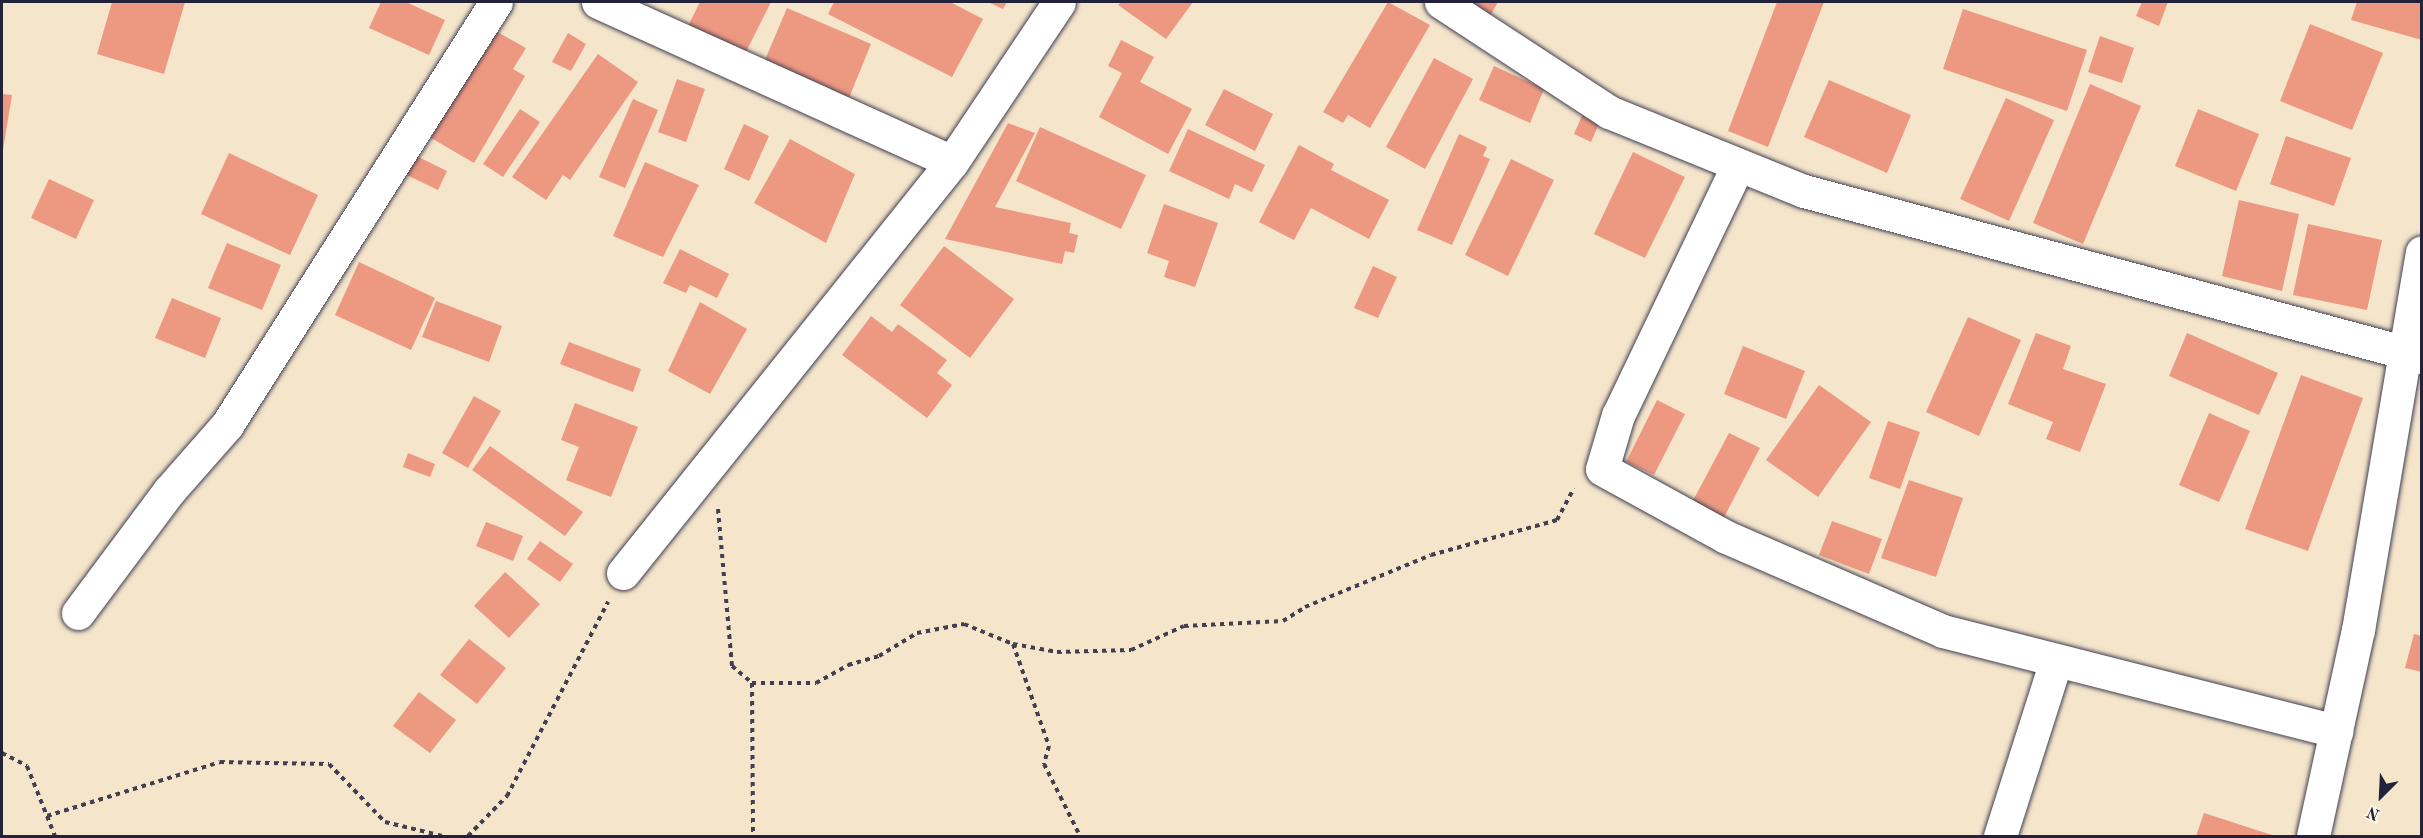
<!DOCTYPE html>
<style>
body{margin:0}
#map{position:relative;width:2423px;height:838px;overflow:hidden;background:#f4e5cb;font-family:"Old Standard TT",serif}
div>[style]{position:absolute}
.building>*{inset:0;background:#ed9982}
.path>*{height:4px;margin-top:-2px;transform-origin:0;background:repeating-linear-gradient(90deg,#423f51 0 4.5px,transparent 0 9px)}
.roads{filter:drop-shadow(0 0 2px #423f51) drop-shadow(0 0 2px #423f51)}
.minor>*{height:33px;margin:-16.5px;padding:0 16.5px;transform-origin:16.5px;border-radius:16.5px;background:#fff}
span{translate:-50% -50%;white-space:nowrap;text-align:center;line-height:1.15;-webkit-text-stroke:6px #fcf5e5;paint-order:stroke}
.frame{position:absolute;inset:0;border:3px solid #22223b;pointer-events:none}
.north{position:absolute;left:2351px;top:766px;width:60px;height:60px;-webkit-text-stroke:4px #fcf5e5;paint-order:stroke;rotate:204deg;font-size:16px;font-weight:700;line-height:24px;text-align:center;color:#22223b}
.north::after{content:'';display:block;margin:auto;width:21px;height:27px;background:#22223b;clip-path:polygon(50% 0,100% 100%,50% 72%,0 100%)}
</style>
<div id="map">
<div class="building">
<i style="clip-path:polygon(112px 2px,185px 2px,164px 74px,97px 54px)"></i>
<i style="clip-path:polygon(381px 2px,406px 2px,445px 20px,429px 55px,369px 28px)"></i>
<i style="clip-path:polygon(700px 2px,771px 2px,743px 58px,686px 30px)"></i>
<i style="clip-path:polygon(834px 2px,950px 2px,983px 19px,952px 77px,828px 14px)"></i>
<i style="clip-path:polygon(988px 2px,1007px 2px,1003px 9px)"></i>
<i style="clip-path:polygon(1121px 2px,1193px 2px,1166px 39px,1118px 5px)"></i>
<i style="clip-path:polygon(1388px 2px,1430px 25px,1370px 128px,1348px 115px,1343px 123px,1323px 112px)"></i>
<i style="clip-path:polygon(1471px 2px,1498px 2px,1485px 25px,1464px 13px)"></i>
<i style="clip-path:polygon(1777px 2px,1824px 2px,1768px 147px,1728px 131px)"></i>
<i style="clip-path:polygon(2142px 2px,2168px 2px,2159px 26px,2136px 16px)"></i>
<i style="clip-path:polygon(2357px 2px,2422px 2px,2422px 40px,2351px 20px)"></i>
<i style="clip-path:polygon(787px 8px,871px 44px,844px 110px,759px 74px)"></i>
<i style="clip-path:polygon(1963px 9px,2087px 50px,2067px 111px,1943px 69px)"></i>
<i style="clip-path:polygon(2310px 24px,2383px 53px,2352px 130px,2280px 101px)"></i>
<i style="clip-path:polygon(490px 28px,526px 48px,513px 69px,525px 76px,474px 163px,426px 135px)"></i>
<i style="clip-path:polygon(568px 33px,586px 44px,571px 71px,552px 62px)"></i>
<i style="clip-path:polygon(2100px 36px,2134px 48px,2122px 83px,2088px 72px)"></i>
<i style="clip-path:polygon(1121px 40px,1154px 57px,1140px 82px,1192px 109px,1168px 154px,1099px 117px,1122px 73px,1108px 66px)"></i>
<i style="clip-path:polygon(598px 54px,638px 82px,570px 180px,563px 175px,546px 200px,512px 177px)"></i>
<i style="clip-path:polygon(1434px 58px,1473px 79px,1425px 169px,1386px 147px)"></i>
<i style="clip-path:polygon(1494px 66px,1544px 89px,1530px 123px,1479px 100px)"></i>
<i style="clip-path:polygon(677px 79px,705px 89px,686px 142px,658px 132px)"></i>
<i style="clip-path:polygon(1829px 80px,1911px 115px,1887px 173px,1804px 137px)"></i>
<i style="clip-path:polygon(2090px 84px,2141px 106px,2083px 244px,2033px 223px)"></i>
<i style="clip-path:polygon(1224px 89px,1273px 114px,1255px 151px,1205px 125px)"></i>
<i style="clip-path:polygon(2px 94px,12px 95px,3px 150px,2px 150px)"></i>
<i style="clip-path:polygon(2006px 98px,2054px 120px,2009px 221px,1960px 199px)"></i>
<i style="clip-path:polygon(633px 99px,658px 110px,625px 188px,599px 177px)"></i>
<i style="clip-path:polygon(520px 109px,540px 122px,503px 177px,483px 164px)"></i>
<i style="clip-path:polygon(2198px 109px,2259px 134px,2236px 191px,2175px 166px)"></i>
<i style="clip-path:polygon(1584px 111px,1601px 119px,1591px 142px,1574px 134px)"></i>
<i style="clip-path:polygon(1008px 123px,1035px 133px,995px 207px,1071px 223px,1069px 233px,1078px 235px,1074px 253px,1065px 251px,1062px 264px,945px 239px)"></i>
<i style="clip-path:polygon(744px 124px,769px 136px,749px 181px,724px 169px)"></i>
<i style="clip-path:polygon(1040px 127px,1146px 175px,1121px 229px,1016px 181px)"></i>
<i style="clip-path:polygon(1188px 129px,1265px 165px,1252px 192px,1235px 184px,1229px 199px,1169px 171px)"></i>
<i style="clip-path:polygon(1459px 134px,1487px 147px,1483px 156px,1490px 159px,1452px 245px,1417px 230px)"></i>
<i style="clip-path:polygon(2286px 136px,2351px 158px,2334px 206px,2270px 184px)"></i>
<i style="clip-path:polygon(790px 139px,855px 174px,826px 243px,754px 203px)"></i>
<i style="clip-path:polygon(1299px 145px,1334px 164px,1331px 170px,1389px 200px,1369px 239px,1311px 208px,1294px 240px,1259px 222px)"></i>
<i style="clip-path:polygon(406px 151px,447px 171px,438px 190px,396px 170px)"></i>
<i style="clip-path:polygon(1633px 152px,1685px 177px,1645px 258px,1594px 234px)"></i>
<i style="clip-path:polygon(229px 153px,318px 195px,290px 255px,201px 214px)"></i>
<i style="clip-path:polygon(1511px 159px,1554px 180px,1508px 276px,1465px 255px)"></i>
<i style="clip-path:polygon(645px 162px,699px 185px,663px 257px,613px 236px)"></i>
<i style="clip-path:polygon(49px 179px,94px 200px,76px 239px,31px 218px)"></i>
<i style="clip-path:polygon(2239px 200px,2299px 214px,2282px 291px,2222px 276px)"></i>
<i style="clip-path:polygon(1164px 204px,1218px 223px,1195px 287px,1164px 277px,1169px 261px,1147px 253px)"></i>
<i style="clip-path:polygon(2308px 224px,2382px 240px,2367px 310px,2293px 295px)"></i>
<i style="clip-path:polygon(227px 243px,281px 265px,262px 310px,208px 288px)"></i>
<i style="clip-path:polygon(944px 246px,1014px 299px,970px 358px,900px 305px)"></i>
<i style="clip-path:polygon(680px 249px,729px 274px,717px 298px,690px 285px,686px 293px,663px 283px)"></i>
<i style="clip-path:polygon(359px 262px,435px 298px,411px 350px,335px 315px)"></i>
<i style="clip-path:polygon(1373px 266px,1397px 277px,1378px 318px,1354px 308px)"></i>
<i style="clip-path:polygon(172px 298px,221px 318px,205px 358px,155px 338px)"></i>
<i style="clip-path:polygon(436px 301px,502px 326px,489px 362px,422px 337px)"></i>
<i style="clip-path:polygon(700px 302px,747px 329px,710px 394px,668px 371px)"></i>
<i style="clip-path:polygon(871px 316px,892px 332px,898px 324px,947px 360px,937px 373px,952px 385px,927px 418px,842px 355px)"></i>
<i style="clip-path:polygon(1968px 317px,2021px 340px,1979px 436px,1926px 412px)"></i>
<i style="clip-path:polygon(2036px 333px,2071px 346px,2063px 369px,2106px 384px,2080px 452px,2046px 439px,2053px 422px,2008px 404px)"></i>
<i style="clip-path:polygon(2187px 333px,2278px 373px,2259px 415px,2169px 376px)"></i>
<i style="clip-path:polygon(569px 342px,641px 369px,633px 392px,560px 364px)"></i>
<i style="clip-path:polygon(1743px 346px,1805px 371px,1786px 419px,1724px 394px)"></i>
<i style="clip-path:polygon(2301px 375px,2363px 398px,2308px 551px,2245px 529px)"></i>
<i style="clip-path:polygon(1819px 385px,1871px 422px,1818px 497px,1766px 460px)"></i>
<i style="clip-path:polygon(474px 396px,501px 411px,468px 468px,442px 453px)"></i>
<i style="clip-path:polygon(1657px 400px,1685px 414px,1654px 475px,1626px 462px)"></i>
<i style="clip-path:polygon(575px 403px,638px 427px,611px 497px,566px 480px,579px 447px,561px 440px)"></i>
<i style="clip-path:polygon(2209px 413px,2250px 431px,2219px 502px,2179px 485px)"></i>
<i style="clip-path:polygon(1888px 421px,1920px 432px,1900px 489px,1869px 478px)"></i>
<i style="clip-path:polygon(1729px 433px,1760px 448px,1719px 527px,1688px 510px)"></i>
<i style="clip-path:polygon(490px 446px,583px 512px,565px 536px,472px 470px)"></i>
<i style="clip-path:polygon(408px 453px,435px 464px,430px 477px,403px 467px)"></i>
<i style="clip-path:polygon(1909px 480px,1963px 498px,1936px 577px,1881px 558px)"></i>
<i style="clip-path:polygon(1832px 521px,1882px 539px,1869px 574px,1819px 555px)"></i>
<i style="clip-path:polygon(486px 522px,523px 536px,513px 561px,476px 546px)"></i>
<i style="clip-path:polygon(540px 541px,573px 564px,560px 582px,527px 559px)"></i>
<i style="clip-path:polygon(505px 572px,540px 604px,509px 638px,474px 606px)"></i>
<i style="clip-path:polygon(2414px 634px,2422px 636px,2422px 672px,2405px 668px)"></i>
<i style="clip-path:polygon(469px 639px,506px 668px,477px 704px,440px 675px)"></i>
<i style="clip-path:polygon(419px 692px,456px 720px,430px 753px,393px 726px)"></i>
<i style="clip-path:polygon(2204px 813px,2275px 836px,2196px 836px)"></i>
</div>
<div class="path">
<i style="left:718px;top:509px;width:158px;rotate:84.9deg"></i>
<i style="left:732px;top:666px;width:26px;rotate:40deg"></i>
<i style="left:752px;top:683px;width:64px"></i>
<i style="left:816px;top:683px;width:37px;rotate:-29deg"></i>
<i style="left:848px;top:665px;width:32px;rotate:-16deg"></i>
<i style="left:879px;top:656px;width:44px;rotate:-31.2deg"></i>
<i style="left:917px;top:633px;width:48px;rotate:-10.8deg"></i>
<i style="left:964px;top:624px;width:53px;rotate:22.2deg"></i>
<i style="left:1013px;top:644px;width:45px;rotate:10.3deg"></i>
<i style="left:1057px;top:652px;width:74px;rotate:-1.5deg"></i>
<i style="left:1131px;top:650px;width:58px;rotate:-24.4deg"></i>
<i style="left:1184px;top:626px;width:99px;rotate:-2.9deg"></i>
<i style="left:1283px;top:621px;width:26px;rotate:-32deg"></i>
<i style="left:1305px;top:607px;width:136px;rotate:-22.4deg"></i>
<i style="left:1431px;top:555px;width:131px;rotate:-15.5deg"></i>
<i style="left:1557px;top:520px;width:36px;rotate:-62deg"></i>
<i style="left:1013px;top:644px;width:108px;rotate:70.6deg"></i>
<i style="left:1049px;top:746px;width:19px;rotate:106deg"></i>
<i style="left:1044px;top:764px;width:80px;rotate:63.4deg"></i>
<i style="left:752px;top:683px;width:153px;rotate:89.6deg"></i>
<i style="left:2px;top:753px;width:28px;rotate:27deg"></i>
<i style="left:27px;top:766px;width:75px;rotate:68.2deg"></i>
<i style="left:47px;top:816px;width:181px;rotate:-17.3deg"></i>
<i style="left:220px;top:762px;width:109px;rotate:1.1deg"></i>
<i style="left:329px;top:764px;width:81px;rotate:46deg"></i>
<i style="left:385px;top:822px;width:60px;rotate:13.6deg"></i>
<i style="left:468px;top:836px;width:56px;rotate:-45.7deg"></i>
<i style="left:507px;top:796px;width:219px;rotate:-62.5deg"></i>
</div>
<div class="roads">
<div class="minor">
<i style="left:598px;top:2px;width:388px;rotate:24.3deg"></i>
<i style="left:1441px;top:2px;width:201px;rotate:33.2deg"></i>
<i style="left:1609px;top:112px;width:210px;rotate:22.1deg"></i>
<i style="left:1804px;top:191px;width:640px;rotate:15.04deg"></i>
<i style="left:1738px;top:165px;width:277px;rotate:115.6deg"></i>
<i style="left:1618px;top:415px;width:56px;rotate:106.5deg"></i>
<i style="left:1602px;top:469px;width:141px;rotate:28.7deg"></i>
<i style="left:1726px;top:537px;width:236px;rotate:23.4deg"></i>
<i style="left:1943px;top:631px;width:406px;rotate:14.3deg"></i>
<i style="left:623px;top:573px;width:526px;rotate:-51.32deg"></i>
<i style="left:952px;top:162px;width:192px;rotate:-56.2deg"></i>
<i style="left:78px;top:613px;width:152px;rotate:-53.3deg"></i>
<i style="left:169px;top:491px;width:88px;rotate:-48.7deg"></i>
<i style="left:227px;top:425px;width:501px;rotate:-57.55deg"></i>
<i style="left:2000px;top:836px;width:184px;rotate:-72.3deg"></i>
<i style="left:2313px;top:836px;width:211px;rotate:-77.7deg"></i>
<i style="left:2358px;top:630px;width:383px;rotate:-80.4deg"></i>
</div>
</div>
<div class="frame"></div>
<div class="north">N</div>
</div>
